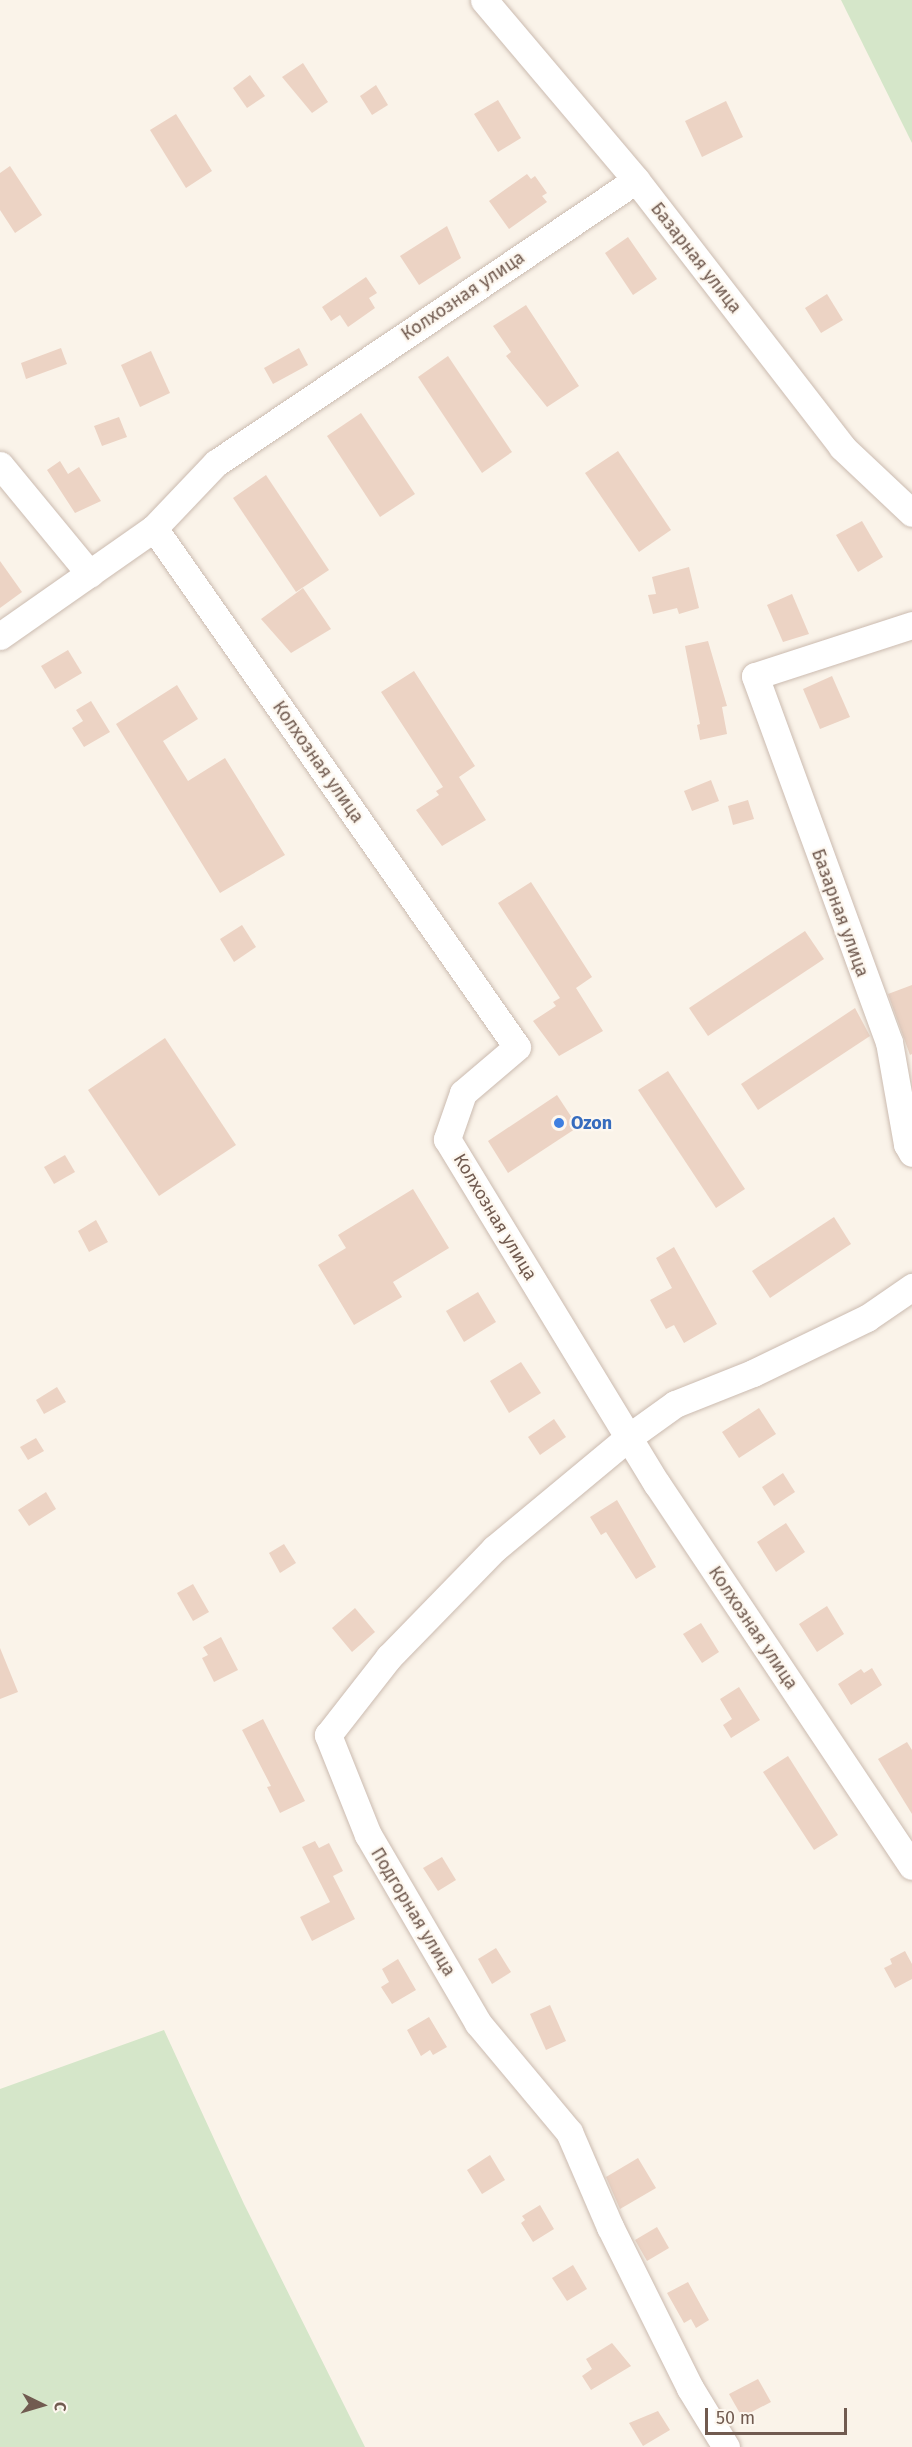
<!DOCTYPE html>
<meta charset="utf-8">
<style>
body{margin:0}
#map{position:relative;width:912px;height:2447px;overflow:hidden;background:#faf3e9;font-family:"Fira Sans",sans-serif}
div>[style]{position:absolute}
.green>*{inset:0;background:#d5e6c9}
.building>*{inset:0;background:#ecd3c4}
.roads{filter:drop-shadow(0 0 2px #cbbbb0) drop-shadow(0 0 2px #cbbbb0)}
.minor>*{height:27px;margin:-13.5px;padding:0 13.5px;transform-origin:13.5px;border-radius:13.5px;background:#fff}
.dots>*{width:16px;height:16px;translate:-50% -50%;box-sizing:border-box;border:3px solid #fdf7ef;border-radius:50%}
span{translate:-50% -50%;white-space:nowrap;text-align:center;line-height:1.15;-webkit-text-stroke:4.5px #fdf7ef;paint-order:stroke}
.street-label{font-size:18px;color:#715b50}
.shop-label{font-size:18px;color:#366cbe;font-weight:700}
.left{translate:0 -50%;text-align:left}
.north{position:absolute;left:12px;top:2375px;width:60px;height:60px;-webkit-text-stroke:4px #fdf7ef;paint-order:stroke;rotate:95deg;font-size:16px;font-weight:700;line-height:24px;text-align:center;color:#715b50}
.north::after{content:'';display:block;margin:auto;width:21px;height:27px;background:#715b50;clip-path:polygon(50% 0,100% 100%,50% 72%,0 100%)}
.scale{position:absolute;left:705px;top:2408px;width:142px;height:27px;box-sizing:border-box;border:3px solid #715b50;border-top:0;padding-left:8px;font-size:18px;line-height:21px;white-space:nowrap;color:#715b50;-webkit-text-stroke:4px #fdf7ef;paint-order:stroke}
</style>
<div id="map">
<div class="green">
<i style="clip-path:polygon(841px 0,912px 0,912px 143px)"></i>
<i style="clip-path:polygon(164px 2030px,244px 2204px,365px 2447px,0 2447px,0 2089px)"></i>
</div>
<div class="building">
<i style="clip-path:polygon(303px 63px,328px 102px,312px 113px,282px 77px)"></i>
<i style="clip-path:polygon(250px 75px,265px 96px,247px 108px,233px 88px)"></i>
<i style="clip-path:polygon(376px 85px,388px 105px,372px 115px,360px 96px)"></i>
<i style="clip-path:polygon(498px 100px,521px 138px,498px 152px,474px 114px)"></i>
<i style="clip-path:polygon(726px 101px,743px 137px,702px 157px,685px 121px)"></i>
<i style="clip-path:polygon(176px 114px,212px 171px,186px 188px,150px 130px)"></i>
<i style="clip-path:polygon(10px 166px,42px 215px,15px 233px,0 210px,0 173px)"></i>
<i style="clip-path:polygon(527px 174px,531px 179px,535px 176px,547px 193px,542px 196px,547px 202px,509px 229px,489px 201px)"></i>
<i style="clip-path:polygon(447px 226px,461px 258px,419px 285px,400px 256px)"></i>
<i style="clip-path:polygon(628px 237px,657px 279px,633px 295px,605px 253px)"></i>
<i style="clip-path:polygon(366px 277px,377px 293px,369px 298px,375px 308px,348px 327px,340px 315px,331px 321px,322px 307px)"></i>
<i style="clip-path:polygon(827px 294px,843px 320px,821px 333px,805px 308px)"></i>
<i style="clip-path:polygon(526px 305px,579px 386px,547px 407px,506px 356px,511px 352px,493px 326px)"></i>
<i style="clip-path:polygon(61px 348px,67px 364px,26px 379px,21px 363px)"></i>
<i style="clip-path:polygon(299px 348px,308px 365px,273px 384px,264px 368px)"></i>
<i style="clip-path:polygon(151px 351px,170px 393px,140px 407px,121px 365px)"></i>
<i style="clip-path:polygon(448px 356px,512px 452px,482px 473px,418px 377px)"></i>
<i style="clip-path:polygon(361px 413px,415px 494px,380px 517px,327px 436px)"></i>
<i style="clip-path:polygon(119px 417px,127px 437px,102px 446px,94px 426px)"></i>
<i style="clip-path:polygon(618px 451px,671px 530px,639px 552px,585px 473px)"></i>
<i style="clip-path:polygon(60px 461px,68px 474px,79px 467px,101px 501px,75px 513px,47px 470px)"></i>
<i style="clip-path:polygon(266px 475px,329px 570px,296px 592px,233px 498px)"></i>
<i style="clip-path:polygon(862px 521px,883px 557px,858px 572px,836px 535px)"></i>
<i style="clip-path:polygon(0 561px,22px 592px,0 608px)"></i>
<i style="clip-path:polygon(689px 567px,699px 608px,679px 614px,677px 608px,653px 614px,648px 595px,656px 594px,652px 577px)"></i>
<i style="clip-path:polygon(303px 588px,331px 629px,291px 653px,261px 619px)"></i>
<i style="clip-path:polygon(792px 594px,809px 634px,783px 642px,767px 605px)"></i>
<i style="clip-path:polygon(708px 641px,727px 706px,722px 707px,727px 734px,700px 740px,697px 725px,700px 724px,685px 646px)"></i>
<i style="clip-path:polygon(68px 650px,82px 673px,55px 689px,41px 666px)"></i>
<i style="clip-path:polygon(414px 671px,475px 766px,459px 777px,486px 820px,442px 846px,416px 810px,439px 795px,436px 791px,443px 787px,381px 692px)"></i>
<i style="clip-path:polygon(832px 676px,850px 717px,820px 729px,803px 689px)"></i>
<i style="clip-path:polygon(177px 685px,198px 719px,163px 741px,188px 781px,225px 758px,285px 855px,220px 893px,116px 724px)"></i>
<i style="clip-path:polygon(91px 701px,110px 732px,84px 747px,72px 728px,83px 721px,76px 710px)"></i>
<i style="clip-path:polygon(711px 780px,719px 801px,692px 811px,684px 791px)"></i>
<i style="clip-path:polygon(748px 800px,754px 819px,733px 825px,728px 806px)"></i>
<i style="clip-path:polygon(531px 882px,592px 977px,576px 988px,603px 1031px,559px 1056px,533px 1021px,556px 1006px,553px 1002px,560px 998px,498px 903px)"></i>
<i style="clip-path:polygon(242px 925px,256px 947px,234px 962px,220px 939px)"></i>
<i style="clip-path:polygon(805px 931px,824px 959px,708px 1036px,689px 1008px)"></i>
<i style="clip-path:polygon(912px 985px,912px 1054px,910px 1055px,888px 994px)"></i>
<i style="clip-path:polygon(855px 1008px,870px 1036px,758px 1110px,741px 1084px)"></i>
<i style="clip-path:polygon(165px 1038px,236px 1145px,159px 1196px,88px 1090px)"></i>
<i style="clip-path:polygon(668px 1071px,745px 1189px,716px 1208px,638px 1090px)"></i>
<i style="clip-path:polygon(557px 1095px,578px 1127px,508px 1173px,488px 1141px)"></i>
<i style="clip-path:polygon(65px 1155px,75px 1172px,54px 1184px,44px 1167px)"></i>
<i style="clip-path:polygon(413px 1189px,449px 1248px,393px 1282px,402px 1297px,354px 1325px,318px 1265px,346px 1248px,338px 1235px)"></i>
<i style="clip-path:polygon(834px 1217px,851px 1244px,770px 1298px,752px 1271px)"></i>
<i style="clip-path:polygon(96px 1220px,108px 1242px,89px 1252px,78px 1231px)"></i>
<i style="clip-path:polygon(674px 1247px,717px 1324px,684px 1343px,674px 1325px,666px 1329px,650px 1300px,672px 1288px,656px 1258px)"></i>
<i style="clip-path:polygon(478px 1292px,496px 1322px,464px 1342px,446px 1311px)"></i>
<i style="clip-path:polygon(521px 1362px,541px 1393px,509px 1413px,490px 1381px)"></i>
<i style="clip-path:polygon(57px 1387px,66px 1402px,44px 1414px,36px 1400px)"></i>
<i style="clip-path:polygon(759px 1408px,776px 1434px,739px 1458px,722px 1432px)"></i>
<i style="clip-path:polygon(554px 1419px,566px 1437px,540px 1455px,528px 1437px)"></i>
<i style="clip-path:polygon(36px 1438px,44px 1451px,28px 1460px,20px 1447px)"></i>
<i style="clip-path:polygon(783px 1473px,795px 1492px,774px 1506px,762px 1487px)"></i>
<i style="clip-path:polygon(46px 1492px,56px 1509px,29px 1526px,18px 1510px)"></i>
<i style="clip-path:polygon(617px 1500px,656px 1567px,636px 1579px,606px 1532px,601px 1535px,590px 1517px)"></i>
<i style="clip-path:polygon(786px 1523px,805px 1552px,776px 1572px,757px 1542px)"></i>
<i style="clip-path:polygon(284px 1544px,296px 1563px,280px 1573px,269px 1553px)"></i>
<i style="clip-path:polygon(193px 1584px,209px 1612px,193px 1621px,177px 1593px)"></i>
<i style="clip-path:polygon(827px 1606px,844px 1634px,817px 1652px,799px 1624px)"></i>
<i style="clip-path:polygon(355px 1608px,375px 1632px,352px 1652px,332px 1628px)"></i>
<i style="clip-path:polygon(701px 1623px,719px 1652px,702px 1663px,683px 1634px)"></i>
<i style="clip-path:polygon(221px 1637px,238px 1670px,214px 1682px,202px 1658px,208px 1655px,203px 1647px)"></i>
<i style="clip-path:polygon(0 1648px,18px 1692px,0 1699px)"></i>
<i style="clip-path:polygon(872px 1668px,882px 1685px,851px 1705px,838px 1684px,861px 1669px,864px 1673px)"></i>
<i style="clip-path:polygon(739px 1687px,760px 1720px,731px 1738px,723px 1725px,732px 1719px,720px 1699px)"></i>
<i style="clip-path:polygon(263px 1719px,305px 1801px,280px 1813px,267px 1787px,271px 1786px,242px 1730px)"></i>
<i style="clip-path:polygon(907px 1742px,912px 1750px,912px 1814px,878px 1759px)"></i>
<i style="clip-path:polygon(788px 1756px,838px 1835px,814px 1850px,763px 1772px)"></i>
<i style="clip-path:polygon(315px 1841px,319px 1848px,329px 1843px,343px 1871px,333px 1876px,355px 1919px,312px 1941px,300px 1917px,330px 1902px,302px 1847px)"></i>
<i style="clip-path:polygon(442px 1857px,456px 1880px,438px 1891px,423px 1868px)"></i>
<i style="clip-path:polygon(496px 1948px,511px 1972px,492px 1984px,478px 1959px)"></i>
<i style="clip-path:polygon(905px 1951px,912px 1964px,912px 1979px,895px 1988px,884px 1968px,892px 1964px,890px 1959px)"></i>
<i style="clip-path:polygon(398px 1959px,416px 1990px,392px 2004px,381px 1987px,389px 1982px,382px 1969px)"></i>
<i style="clip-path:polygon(550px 2005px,566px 2041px,546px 2050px,530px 2014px)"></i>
<i style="clip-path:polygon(429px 2017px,447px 2047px,433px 2055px,430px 2050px,421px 2056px,407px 2030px)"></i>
<i style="clip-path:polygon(490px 2155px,505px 2180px,482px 2194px,467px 2170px)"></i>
<i style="clip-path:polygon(638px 2158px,656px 2188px,620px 2209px,606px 2177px)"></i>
<i style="clip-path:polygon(540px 2205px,554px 2229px,533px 2242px,521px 2223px,525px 2220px,522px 2216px)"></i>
<i style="clip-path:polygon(657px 2227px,669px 2248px,647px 2261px,635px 2240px)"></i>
<i style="clip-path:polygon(573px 2265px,587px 2289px,567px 2301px,552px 2278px)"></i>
<i style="clip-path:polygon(688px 2282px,709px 2320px,696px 2328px,691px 2319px,684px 2323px,667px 2293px)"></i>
<i style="clip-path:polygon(612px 2343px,631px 2366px,591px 2390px,582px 2376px,592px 2369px,586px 2359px)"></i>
<i style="clip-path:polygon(758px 2379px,771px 2402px,742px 2417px,729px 2394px)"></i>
<i style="clip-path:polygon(658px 2411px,670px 2430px,643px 2446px,629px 2423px)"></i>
</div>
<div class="roads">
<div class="minor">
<i style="left:484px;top:0;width:236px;rotate:49.8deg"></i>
<i style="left:636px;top:180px;width:337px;rotate:52.3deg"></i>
<i style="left:842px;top:447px;width:96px;rotate:43.3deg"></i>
<i style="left:0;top:465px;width:141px;rotate:50.5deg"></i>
<i style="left:154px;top:528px;width:633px;rotate:55.03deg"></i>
<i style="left:517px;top:1047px;width:71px;rotate:139.6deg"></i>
<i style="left:463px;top:1093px;width:49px;rotate:109.2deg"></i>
<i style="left:447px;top:1139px;width:404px;rotate:58.7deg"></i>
<i style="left:657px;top:1484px;width:459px;rotate:56.3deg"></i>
<i style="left:912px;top:625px;width:165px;rotate:162deg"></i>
<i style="left:755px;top:676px;width:390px;rotate:69.9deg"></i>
<i style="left:889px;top:1042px;width:104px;rotate:80deg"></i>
<i style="left:907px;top:1144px;width:10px;rotate:61deg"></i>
<i style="left:0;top:636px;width:188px;rotate:-35deg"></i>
<i style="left:154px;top:528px;width:90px;rotate:-46.4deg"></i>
<i style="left:216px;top:463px;width:506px;rotate:-33.97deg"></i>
<i style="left:726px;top:2447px;width:69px;rotate:-121.4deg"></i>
<i style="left:690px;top:2388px;width:180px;rotate:-116.4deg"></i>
<i style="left:610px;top:2227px;width:103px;rotate:-113.3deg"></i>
<i style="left:569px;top:2132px;width:142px;rotate:-129.9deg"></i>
<i style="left:478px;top:2023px;width:218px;rotate:-120.3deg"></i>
<i style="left:368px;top:1835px;width:108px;rotate:-111.8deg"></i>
<i style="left:328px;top:1735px;width:99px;rotate:-52deg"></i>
<i style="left:389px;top:1657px;width:151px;rotate:-45.8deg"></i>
<i style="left:494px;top:1549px;width:175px;rotate:-39.7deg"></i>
<i style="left:629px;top:1437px;width:57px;rotate:-35.7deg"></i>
<i style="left:675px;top:1404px;width:84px;rotate:-21.7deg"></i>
<i style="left:753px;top:1373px;width:127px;rotate:-25.8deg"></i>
<i style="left:867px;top:1318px;width:55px;rotate:-34.6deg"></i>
</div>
</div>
<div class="dots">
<i style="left:559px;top:1123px;background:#3f7fe0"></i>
</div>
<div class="street-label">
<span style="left:696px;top:258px;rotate:52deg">Базарная улица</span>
<span style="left:463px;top:296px;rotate:-34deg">Колхозная улица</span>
<span style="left:318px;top:762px;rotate:55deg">Колхозная улица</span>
<span style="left:840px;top:913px;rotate:70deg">Базарная улица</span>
<span style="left:495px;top:1217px;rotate:59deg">Колхозная улица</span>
<span style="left:753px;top:1628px;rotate:56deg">Колхозная улица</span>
<span style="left:413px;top:1912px;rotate:59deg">Подгорная улица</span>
</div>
<div class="shop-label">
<span class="left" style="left:571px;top:1123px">Ozon</span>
</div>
<div class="north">С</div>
<div class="scale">50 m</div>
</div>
